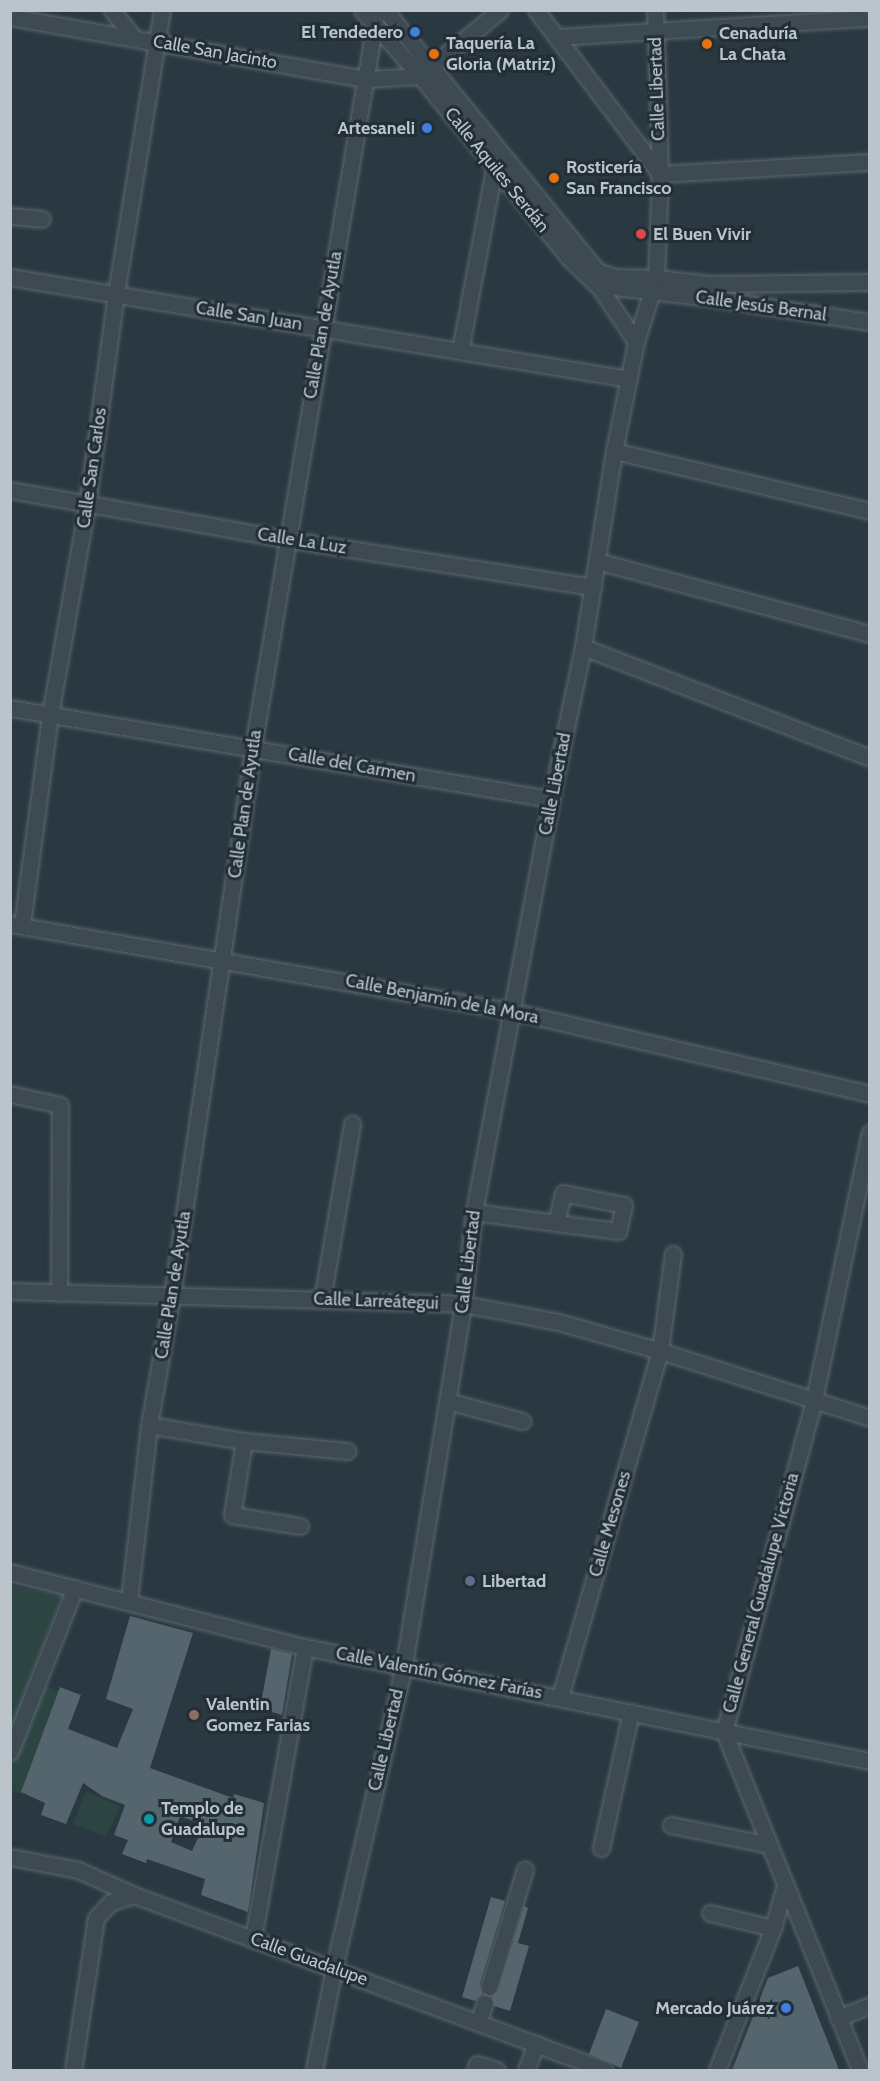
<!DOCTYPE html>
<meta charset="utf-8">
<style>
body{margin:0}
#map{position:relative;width:880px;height:2081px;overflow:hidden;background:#2a3842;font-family:Cabin,sans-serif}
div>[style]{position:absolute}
.green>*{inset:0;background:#2d4542}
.building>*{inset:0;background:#55656e}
.roads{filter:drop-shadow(0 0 2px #5c676f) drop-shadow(0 0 2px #5c676f)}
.minor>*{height:15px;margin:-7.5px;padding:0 7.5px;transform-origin:7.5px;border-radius:7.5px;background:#3e4a51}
.dots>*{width:16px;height:16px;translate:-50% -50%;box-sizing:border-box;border:3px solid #222f37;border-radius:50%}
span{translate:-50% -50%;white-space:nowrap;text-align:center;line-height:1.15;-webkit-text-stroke:6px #222f37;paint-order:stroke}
.poi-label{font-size:18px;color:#bbc4cb;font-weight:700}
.right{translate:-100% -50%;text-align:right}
.left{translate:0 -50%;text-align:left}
.street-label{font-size:18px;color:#bbc4cb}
.frame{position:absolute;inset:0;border:12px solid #bbc4cb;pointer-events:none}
</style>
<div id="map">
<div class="green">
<i style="clip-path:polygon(11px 1586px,62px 1594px,11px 1730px,10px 1586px)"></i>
<i style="clip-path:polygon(39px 1684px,59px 1691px,24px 1795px,11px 1790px,11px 1765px)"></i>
<i style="clip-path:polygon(86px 1792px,120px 1806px,106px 1837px,73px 1824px)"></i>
</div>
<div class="building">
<i style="clip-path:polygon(evenodd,130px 1616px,193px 1633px,150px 1768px,233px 1798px,234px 1794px,264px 1803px,248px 1912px,201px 1895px,205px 1879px,147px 1859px,146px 1863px,122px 1854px,128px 1840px,114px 1835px,125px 1805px,102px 1796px,83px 1783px,66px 1824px,41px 1815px,45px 1803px,21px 1792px,60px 1687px,81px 1695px,68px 1729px,117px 1748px,133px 1709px,106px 1699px,130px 1616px,180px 1816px,204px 1825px,192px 1851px,171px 1842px,180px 1816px)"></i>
<i style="clip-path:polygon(271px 1649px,292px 1654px,282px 1715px,260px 1708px)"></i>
<i style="clip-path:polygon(491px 1897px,505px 1901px,480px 1984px,482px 1994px,475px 2001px,462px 1997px)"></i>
<i style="clip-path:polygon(524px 1906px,528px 1908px,518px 1943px,529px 1946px,510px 2011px,494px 2006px,492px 1996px,498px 1990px)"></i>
<i style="clip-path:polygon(798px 1966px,839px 2070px,732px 2070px,768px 1978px)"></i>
<i style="clip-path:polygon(606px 2009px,639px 2022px,621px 2068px,589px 2054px)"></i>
</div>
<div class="roads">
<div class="minor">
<i style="left:112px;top:10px;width:36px;rotate:52deg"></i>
<i style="left:362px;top:10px;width:88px;rotate:48.7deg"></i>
<i style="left:420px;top:76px;width:234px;rotate:50.7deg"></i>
<i style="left:568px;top:257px;width:40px;rotate:44deg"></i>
<i style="left:597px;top:285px;width:115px;rotate:6.5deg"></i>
<i style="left:711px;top:298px;width:161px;rotate:8.6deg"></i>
<i style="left:385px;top:10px;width:336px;rotate:50.9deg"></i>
<i style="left:597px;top:271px;width:19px;rotate:18deg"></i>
<i style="left:615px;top:277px;width:41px;rotate:1.4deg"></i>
<i style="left:656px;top:278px;width:55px;rotate:6.2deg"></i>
<i style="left:711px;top:284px;width:159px;rotate:-0.7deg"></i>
<i style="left:536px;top:10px;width:206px;rotate:52.9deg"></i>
<i style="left:660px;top:174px;width:210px;rotate:-3.3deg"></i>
<i style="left:10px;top:17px;width:362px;rotate:9.9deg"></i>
<i style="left:367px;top:79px;width:53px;rotate:-3.2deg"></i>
<i style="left:420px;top:76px;width:104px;rotate:-39.5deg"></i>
<i style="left:556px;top:37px;width:315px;rotate:-3.5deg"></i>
<i style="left:10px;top:216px;width:32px;rotate:5deg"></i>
<i style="left:10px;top:277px;width:627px;rotate:9.36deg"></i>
<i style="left:596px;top:282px;width:72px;rotate:56.3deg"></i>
<i style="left:460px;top:351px;width:185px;rotate:-79.4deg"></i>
<i style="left:494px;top:169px;width:5px;rotate:-37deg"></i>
<i style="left:614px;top:451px;width:263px;rotate:13.2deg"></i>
<i style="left:10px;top:490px;width:280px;rotate:10.1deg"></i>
<i style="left:286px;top:539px;width:311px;rotate:8.9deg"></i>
<i style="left:597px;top:561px;width:283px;rotate:15deg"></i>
<i style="left:583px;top:647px;width:308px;rotate:21.1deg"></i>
<i style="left:10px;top:708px;width:549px;rotate:9.55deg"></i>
<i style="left:10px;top:924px;width:508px;rotate:9.85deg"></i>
<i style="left:511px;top:1011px;width:368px;rotate:13deg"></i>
<i style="left:22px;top:925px;width:212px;rotate:-82.4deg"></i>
<i style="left:50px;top:715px;width:213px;rotate:-80deg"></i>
<i style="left:87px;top:505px;width:213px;rotate:-82.2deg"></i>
<i style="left:116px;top:294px;width:288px;rotate:-80.8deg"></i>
<i style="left:10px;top:1094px;width:51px;rotate:12.4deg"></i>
<i style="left:60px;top:1105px;width:188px;rotate:90.3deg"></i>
<i style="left:474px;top:1212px;width:83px;rotate:7.6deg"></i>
<i style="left:556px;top:1223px;width:63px;rotate:7.4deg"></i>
<i style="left:618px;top:1231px;width:27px;rotate:-77deg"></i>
<i style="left:624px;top:1205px;width:62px;rotate:-168.9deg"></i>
<i style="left:563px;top:1193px;width:31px;rotate:103deg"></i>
<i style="left:10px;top:1291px;width:453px;rotate:1.6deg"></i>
<i style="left:463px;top:1304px;width:98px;rotate:10.6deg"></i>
<i style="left:559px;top:1322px;width:105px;rotate:16deg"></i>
<i style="left:660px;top:1351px;width:220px;rotate:17.7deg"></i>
<i style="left:322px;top:1300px;width:179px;rotate:-80.3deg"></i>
<i style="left:447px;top:1401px;width:78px;rotate:14.9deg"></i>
<i style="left:149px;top:1425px;width:96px;rotate:9.6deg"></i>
<i style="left:244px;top:1441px;width:104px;rotate:5.5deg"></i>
<i style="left:244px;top:1441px;width:75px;rotate:99.2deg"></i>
<i style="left:232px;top:1515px;width:69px;rotate:9.2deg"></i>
<i style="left:10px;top:1572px;width:304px;rotate:14.3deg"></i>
<i style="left:305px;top:1647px;width:576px;rotate:11.41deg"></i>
<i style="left:129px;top:1601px;width:177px;rotate:-83.5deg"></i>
<i style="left:149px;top:1425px;width:133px;rotate:-80deg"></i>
<i style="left:172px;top:1294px;width:552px;rotate:-81.56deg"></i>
<i style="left:253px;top:748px;width:748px;rotate:-80.46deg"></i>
<i style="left:560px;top:1697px;width:360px;rotate:-73.9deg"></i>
<i style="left:660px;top:1351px;width:98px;rotate:-82.4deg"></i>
<i style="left:10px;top:1752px;width:176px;rotate:-68.4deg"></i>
<i style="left:671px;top:1825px;width:100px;rotate:11.5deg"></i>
<i style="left:601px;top:1848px;width:139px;rotate:-77.6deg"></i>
<i style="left:10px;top:1857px;width:69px;rotate:10.8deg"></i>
<i style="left:78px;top:1870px;width:61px;rotate:24.1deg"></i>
<i style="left:134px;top:1895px;width:502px;rotate:20.38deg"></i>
<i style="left:710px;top:1913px;width:65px;rotate:13.4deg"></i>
<i style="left:253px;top:1939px;width:297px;rotate:-79.9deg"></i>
<i style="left:489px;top:1987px;width:123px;rotate:-73deg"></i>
<i style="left:838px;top:2018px;width:35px;rotate:-22deg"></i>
<i style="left:478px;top:2023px;width:21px;rotate:-71deg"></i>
<i style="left:73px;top:2070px;width:154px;rotate:-81.4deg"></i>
<i style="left:96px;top:1918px;width:22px;rotate:-47deg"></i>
<i style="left:111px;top:1902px;width:24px;rotate:-17deg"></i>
<i style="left:314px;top:2070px;width:104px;rotate:-78.9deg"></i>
<i style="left:334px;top:1968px;width:311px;rotate:-77deg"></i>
<i style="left:404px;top:1665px;width:366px;rotate:-80.7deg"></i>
<i style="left:463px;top:1304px;width:93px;rotate:-83.2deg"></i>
<i style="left:474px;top:1212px;width:420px;rotate:-79.4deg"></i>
<i style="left:551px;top:799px;width:155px;rotate:-78.1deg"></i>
<i style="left:583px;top:647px;width:198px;rotate:-81deg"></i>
<i style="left:614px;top:451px;width:111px;rotate:-78.6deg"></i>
<i style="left:636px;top:342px;width:67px;rotate:-72.6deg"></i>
<i style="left:656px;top:278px;width:104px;rotate:-87.8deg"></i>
<i style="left:660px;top:174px;width:164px;rotate:-91.7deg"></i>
<i style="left:475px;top:2070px;width:6px;rotate:-72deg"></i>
<i style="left:477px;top:2064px;width:21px;rotate:17deg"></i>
<i style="left:526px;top:2070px;width:28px;rotate:-69deg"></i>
<i style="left:717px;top:2070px;width:153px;rotate:-68.5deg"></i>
<i style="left:773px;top:1928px;width:45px;rotate:-74.4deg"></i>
<i style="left:860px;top:2070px;width:364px;rotate:-111.9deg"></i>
<i style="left:724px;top:1732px;width:344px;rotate:-74.8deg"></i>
<i style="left:814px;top:1400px;width:273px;rotate:-78.2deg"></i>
</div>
</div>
<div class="dots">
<i style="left:415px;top:32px;background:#3f7fe0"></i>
<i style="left:707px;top:44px;background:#e8710a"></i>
<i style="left:434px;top:54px;background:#e8710a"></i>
<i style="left:427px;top:128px;background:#3f7fe0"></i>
<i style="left:554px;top:178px;background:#e8710a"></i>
<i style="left:641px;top:234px;background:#e0444e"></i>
<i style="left:470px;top:1581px;background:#5c6f8a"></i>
<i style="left:194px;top:1715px;background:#8d6e63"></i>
<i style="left:149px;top:1819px;background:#0f9aa8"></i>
<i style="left:786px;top:2008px;background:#3f7fe0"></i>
</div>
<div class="poi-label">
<span class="right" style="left:403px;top:32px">El Tendedero</span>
<span class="left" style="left:719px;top:44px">Cenaduría<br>La Chata</span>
<span class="left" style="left:446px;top:54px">Taquería La<br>Gloria (Matriz)</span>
<span class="right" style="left:415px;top:128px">Artesaneli</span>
<span class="left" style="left:566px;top:178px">Rosticería<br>San Francisco</span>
<span class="left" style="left:653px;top:234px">El Buen Vivir</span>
<span class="left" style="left:482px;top:1581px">Libertad</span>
<span class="left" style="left:206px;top:1715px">Valentin<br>Gomez Farias</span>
<span class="left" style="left:161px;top:1819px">Templo de<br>Guadalupe</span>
<span class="right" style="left:774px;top:2008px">Mercado Juárez</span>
</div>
<div class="street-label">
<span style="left:215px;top:52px;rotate:10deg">Calle San Jacinto</span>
<span style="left:657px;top:89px;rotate:-92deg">Calle Libertad</span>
<span style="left:497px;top:170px;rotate:51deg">Calle Aquiles Serdán</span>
<span style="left:761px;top:306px;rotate:8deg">Calle Jesús Bernal</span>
<span style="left:249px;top:316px;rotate:9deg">Calle San Juan</span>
<span style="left:323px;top:325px;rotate:-80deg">Calle Plan de Ayutla</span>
<span style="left:92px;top:468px;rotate:-82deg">Calle San Carlos</span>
<span style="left:302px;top:541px;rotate:9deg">Calle La Luz</span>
<span style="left:352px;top:765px;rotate:10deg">Calle del Carmen</span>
<span style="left:555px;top:784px;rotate:-79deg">Calle Libertad</span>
<span style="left:245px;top:804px;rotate:-82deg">Calle Plan de Ayutla</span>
<span style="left:442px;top:999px;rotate:11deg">Calle Benjamín de la Mora</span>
<span style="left:468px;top:1262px;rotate:-83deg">Calle Libertad</span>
<span style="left:173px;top:1285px;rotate:-81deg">Calle Plan de Ayutla</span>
<span style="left:376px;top:1301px;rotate:2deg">Calle Larreátegui</span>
<span style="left:610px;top:1524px;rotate:-74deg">Calle Mesones</span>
<span style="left:761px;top:1593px;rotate:-75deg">Calle General Guadalupe Victoria</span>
<span style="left:439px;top:1673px;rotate:11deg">Calle Valentín Gómez Farías</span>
<span style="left:386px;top:1740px;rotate:-77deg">Calle Libertad</span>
<span style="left:309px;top:1959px;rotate:20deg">Calle Guadalupe</span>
</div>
<div class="frame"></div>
</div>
